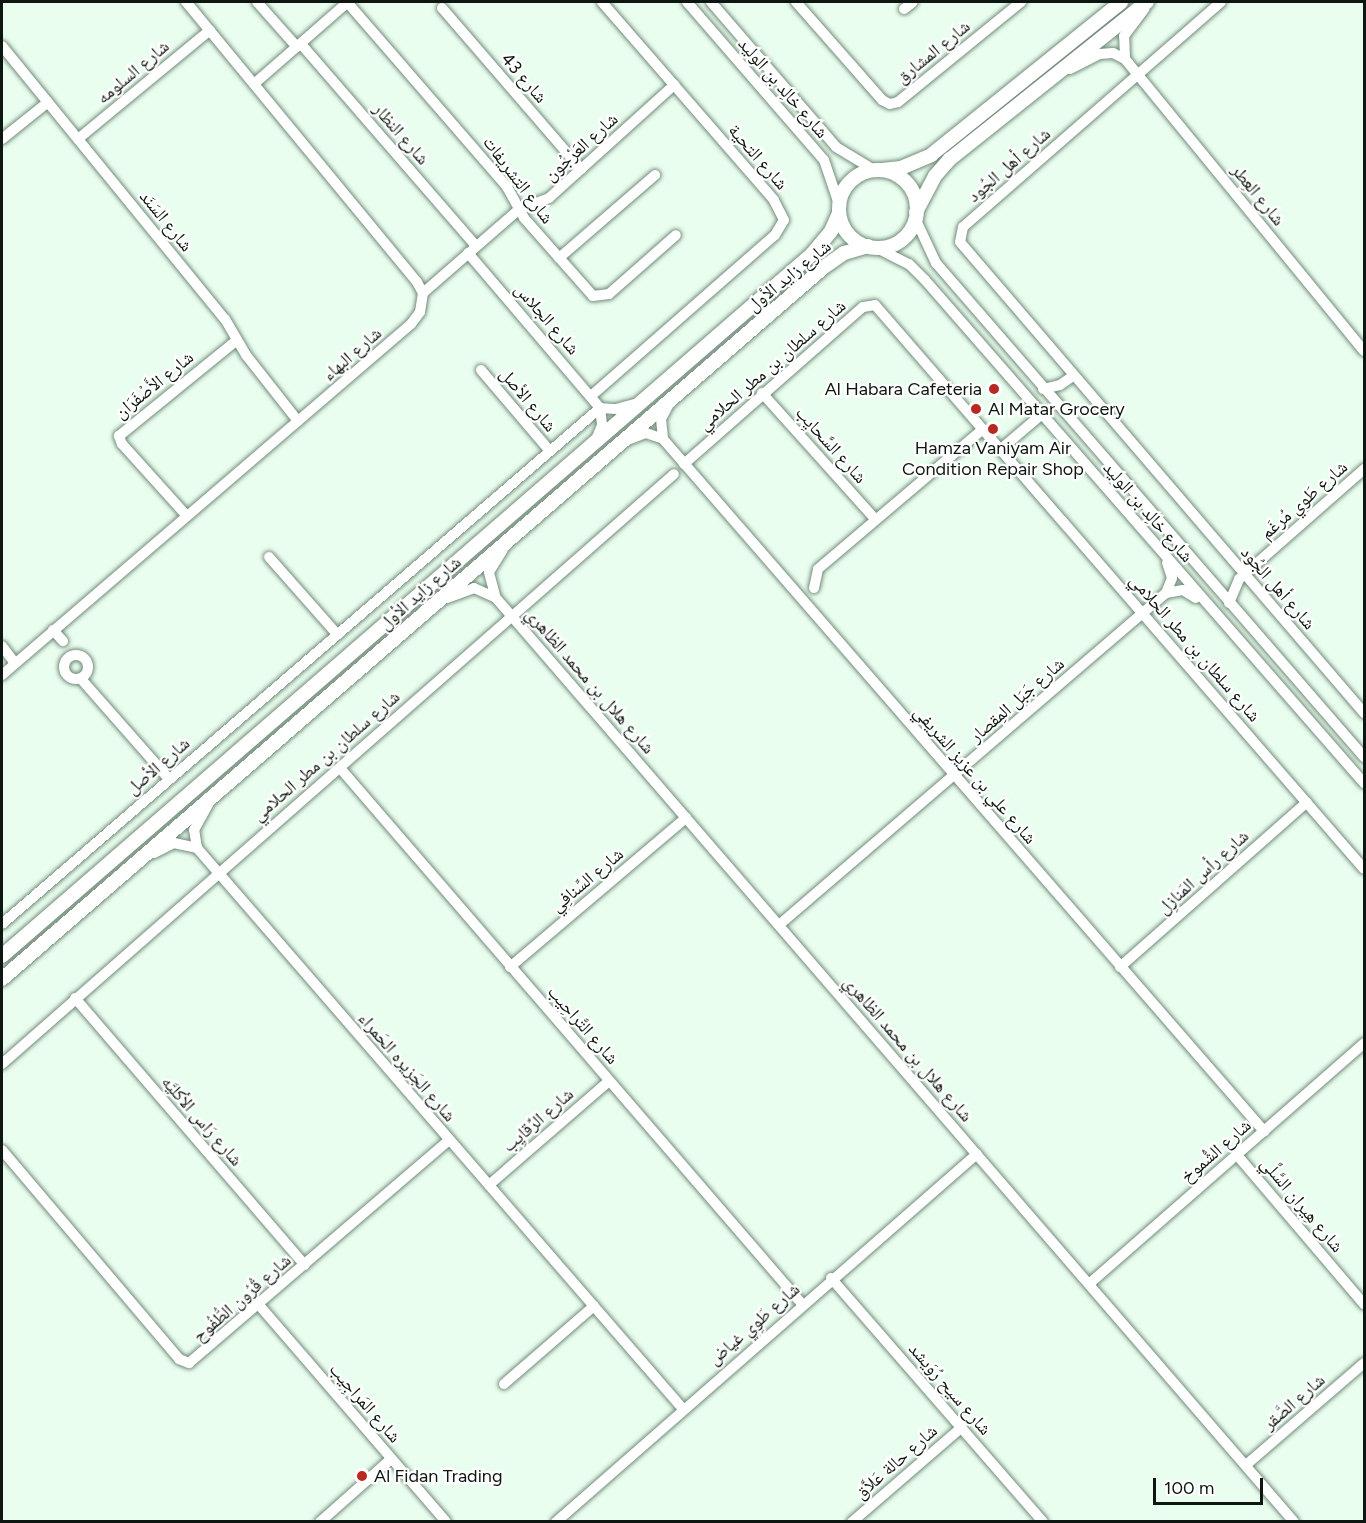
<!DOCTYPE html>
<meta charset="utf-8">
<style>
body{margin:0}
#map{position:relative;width:1366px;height:1523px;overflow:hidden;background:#e9feef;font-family:Figtree,"Noto Naskh Arabic",sans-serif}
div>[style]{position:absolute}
.roads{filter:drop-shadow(0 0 2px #738b7a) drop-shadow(0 0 2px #738b7a)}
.minor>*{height:10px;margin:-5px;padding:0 5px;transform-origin:5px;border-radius:5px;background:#fff}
.minor>.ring{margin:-5px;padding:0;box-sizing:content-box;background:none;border:10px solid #fff;border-radius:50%}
.major>*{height:14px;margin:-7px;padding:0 7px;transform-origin:7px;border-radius:7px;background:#fff}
.major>.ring{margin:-7px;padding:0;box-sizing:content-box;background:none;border:14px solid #fff;border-radius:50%}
.dots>*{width:16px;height:16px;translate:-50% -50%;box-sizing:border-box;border:3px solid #fff;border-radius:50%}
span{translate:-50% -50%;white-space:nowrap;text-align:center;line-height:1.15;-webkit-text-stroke:4.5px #fff;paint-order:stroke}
.street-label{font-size:18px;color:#0d1610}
.poi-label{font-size:18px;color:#0d1610}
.right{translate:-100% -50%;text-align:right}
.left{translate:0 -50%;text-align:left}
.frame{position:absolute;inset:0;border:3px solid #0d1610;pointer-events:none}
.scale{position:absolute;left:1153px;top:1478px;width:110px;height:27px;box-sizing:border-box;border:3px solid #0d1610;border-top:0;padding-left:8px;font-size:18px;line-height:21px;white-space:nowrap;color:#0d1610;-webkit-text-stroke:4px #fff;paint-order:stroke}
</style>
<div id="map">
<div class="roads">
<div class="minor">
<i style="left:257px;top:2px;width:60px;rotate:48.4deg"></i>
<i style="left:347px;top:2px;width:245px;rotate:49.1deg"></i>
<i style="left:507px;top:187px;width:35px;rotate:61deg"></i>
<i style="left:524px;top:218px;width:104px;rotate:48.5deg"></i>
<i style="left:593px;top:296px;width:16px;rotate:-7deg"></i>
<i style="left:609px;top:294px;width:89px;rotate:-41.4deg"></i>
<i style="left:687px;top:2px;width:209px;rotate:49.1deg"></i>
<i style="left:824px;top:160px;width:46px;rotate:71.2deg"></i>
<i style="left:711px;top:2px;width:191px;rotate:49.2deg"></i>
<i style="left:836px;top:147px;width:44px;rotate:31.2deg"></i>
<i style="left:796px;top:2px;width:130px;rotate:48.7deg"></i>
<i style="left:882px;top:100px;width:9px;rotate:27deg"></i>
<i style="left:890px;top:104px;width:8px;rotate:-14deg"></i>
<i style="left:898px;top:102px;width:159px;rotate:-39.1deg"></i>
<i style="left:1221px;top:2px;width:342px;rotate:138.9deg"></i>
<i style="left:963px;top:227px;width:15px;rotate:101deg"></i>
<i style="left:960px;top:242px;width:621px;rotate:49.38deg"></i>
<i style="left:442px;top:8px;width:213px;rotate:49.2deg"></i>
<i style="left:904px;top:9px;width:11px;rotate:-38deg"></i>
<i style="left:301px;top:44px;width:267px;rotate:49.1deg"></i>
<i style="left:2px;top:46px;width:353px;rotate:50.8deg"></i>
<i style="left:225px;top:319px;width:42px;rotate:59.7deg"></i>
<i style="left:246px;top:355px;width:84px;rotate:51.8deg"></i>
<i style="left:1125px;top:59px;width:23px;rotate:-92deg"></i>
<i style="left:1124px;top:36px;width:34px;rotate:-53deg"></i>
<i style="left:1070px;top:69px;width:33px;rotate:-27deg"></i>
<i style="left:1099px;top:54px;width:14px;rotate:-4deg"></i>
<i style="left:1113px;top:53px;width:13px;rotate:27deg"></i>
<i style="left:1125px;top:59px;width:377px;rotate:50.7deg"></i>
<i style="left:254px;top:84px;width:125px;rotate:-41.1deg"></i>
<i style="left:2px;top:139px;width:59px;rotate:-38.8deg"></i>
<i style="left:78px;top:139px;width:171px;rotate:-39.5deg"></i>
<i style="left:915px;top:218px;width:50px;rotate:65deg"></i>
<i style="left:936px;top:263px;width:654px;rotate:49.09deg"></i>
<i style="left:875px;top:247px;width:38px;rotate:27deg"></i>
<i style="left:909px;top:264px;width:23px;rotate:45deg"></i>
<i style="left:925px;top:280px;width:668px;rotate:48.89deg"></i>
<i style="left:468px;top:253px;width:204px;rotate:49.6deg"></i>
<i style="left:600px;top:408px;width:17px;rotate:83deg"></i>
<i style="left:602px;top:425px;width:18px;rotate:112deg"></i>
<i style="left:559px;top:258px;width:127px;rotate:-40.8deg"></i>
<i style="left:423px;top:293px;width:126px;rotate:-41.1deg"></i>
<i style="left:518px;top:210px;width:33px;rotate:-21deg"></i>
<i style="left:549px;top:198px;width:169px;rotate:-42.1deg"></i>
<i style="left:481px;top:370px;width:106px;rotate:49.6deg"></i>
<i style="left:1043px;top:389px;width:17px;rotate:-13deg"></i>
<i style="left:1060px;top:385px;width:16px;rotate:-35deg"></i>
<i style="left:762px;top:393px;width:169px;rotate:48.1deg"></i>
<i style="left:591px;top:396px;width:244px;rotate:-41.2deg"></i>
<i style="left:775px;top:235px;width:17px;rotate:-59deg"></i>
<i style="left:784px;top:220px;width:22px;rotate:-117deg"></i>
<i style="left:774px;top:200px;width:262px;rotate:-131deg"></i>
<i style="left:669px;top:404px;width:17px;rotate:118deg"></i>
<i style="left:661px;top:419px;width:20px;rotate:84deg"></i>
<i style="left:663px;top:439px;width:917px;rotate:49.03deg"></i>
<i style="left:600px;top:408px;width:16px;rotate:4deg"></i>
<i style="left:616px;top:409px;width:20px;rotate:-15deg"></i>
<i style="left:630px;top:439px;width:17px;rotate:-21deg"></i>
<i style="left:646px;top:433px;width:18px;rotate:19deg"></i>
<i style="left:1001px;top:449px;width:54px;rotate:-40.5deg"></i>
<i style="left:684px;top:464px;width:238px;rotate:-41.3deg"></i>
<i style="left:863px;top:307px;width:12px;rotate:-9deg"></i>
<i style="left:875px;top:305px;width:746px;rotate:49.07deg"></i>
<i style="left:186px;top:515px;width:96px;rotate:-132deg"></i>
<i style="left:122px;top:444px;width:9px;rotate:-111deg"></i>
<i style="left:119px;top:436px;width:152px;rotate:-39.1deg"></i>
<i style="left:269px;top:557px;width:103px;rotate:48.6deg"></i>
<i style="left:814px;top:588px;width:19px;rotate:-78deg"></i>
<i style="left:818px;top:569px;width:216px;rotate:-40.3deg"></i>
<i style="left:1166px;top:593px;width:16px;rotate:-68deg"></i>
<i style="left:1172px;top:578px;width:16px;rotate:-108deg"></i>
<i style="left:495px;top:595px;width:24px;rotate:-105deg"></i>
<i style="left:489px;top:572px;width:26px;rotate:-58deg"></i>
<i style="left:447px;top:598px;width:29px;rotate:-20deg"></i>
<i style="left:474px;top:588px;width:24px;rotate:24deg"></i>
<i style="left:496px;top:598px;width:1221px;rotate:49.18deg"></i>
<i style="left:1229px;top:603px;width:26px;rotate:-67deg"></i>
<i style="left:1239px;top:579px;width:167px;rotate:-41.3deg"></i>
<i style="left:53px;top:630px;width:15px;rotate:48deg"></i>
<i style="left:2px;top:646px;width:21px;rotate:53deg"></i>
<i class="ring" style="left:64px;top:655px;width:14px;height:14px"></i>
<i style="left:2px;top:675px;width:539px;rotate:-40.64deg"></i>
<i style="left:411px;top:324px;width:15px;rotate:-53deg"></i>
<i style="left:420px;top:312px;width:19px;rotate:-81deg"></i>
<i style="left:423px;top:293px;width:13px;rotate:-119deg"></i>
<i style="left:417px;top:282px;width:363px;rotate:-129.5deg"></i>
<i style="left:82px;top:680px;width:132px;rotate:48.7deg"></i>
<i style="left:340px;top:768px;width:708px;rotate:49.24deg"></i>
<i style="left:197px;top:848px;width:18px;rotate:-99deg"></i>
<i style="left:194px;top:830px;width:29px;rotate:-61deg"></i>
<i style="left:154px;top:853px;width:22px;rotate:-27deg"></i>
<i style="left:174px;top:843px;width:24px;rotate:12deg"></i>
<i style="left:197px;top:848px;width:742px;rotate:49.1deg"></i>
<i style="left:2px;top:924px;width:790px;rotate:-40.79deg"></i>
<i style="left:779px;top:925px;width:510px;rotate:-40.63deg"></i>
<i style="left:1166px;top:593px;width:17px;rotate:-10deg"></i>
<i style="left:1183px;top:590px;width:15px;rotate:32deg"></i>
<i style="left:510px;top:967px;width:231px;rotate:-40.3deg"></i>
<i style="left:1120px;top:967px;width:249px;rotate:-41.4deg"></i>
<i style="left:75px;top:998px;width:352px;rotate:49.3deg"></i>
<i style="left:2px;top:1064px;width:894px;rotate:-41.28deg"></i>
<i style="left:2px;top:1150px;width:274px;rotate:49.7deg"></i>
<i style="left:179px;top:1359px;width:11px;rotate:22deg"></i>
<i style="left:189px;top:1363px;width:343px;rotate:-40.6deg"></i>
<i style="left:1237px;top:1155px;width:196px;rotate:49.6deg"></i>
<i style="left:489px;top:1185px;width:159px;rotate:-40.9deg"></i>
<i style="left:831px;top:1278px;width:323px;rotate:49deg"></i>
<i style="left:1089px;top:1284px;width:366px;rotate:-41.2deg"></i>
<i style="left:259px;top:1305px;width:286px;rotate:49.2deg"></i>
<i style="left:504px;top:1384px;width:119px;rotate:-40.9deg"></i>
<i style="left:1246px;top:1465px;width:156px;rotate:-40.8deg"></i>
<i style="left:320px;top:1522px;width:95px;rotate:-41.6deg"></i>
<i style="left:556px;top:1522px;width:559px;rotate:-41.16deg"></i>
<i style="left:852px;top:1522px;width:145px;rotate:-40.8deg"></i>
</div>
<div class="major">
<i style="left:882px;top:170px;width:19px;rotate:-6deg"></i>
<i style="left:901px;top:168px;width:33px;rotate:-23deg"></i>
<i style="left:931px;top:155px;width:244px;rotate:-38.8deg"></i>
<i class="ring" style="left:839px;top:170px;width:64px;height:64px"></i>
<i style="left:916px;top:212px;width:41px;rotate:-62.2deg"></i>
<i style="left:935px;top:176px;width:23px;rotate:-49deg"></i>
<i style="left:950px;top:159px;width:252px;rotate:-38.6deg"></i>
<i style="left:2px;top:956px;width:1072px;rotate:-40.91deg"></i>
<i style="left:812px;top:254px;width:30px;rotate:-50deg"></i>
<i style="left:831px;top:231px;width:20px;rotate:-66deg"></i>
<i style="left:2px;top:979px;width:1087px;rotate:-40.9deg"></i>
<i style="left:824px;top:267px;width:24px;rotate:-35deg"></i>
<i style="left:844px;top:253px;width:25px;rotate:-16deg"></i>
</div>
</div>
<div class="dots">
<i style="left:994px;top:389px;background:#b82921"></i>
<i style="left:976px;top:409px;background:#b82921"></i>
<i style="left:993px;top:429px;background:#b82921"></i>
<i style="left:362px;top:1476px;background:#b82921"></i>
</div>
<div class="street-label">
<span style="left:933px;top:52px;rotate:-39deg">شارع المشارق</span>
<span style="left:133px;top:72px;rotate:-40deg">شارع السلومه</span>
<span style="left:524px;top:78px;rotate:49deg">شارع 43</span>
<span style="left:783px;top:88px;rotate:49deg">شارع خالِد بن الوليد</span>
<span style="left:401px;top:134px;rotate:49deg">شارع النظار</span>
<span style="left:581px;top:147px;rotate:-42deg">شارع العَرْجُون</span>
<span style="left:758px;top:157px;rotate:49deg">شارع التحية</span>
<span style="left:1009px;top:165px;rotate:-41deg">شارع أهل الجُود</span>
<span style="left:518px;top:180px;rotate:53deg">شارع التشريفات</span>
<span style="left:1258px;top:195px;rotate:51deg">شارع العِطر</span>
<span style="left:166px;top:221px;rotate:51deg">شارع السَنَد</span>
<span style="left:789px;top:276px;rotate:-39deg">شارع زايد الأول</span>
<span style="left:547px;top:319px;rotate:49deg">شارع الجلاس</span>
<span style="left:352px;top:354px;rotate:-41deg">شارع البهاء</span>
<span style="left:772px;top:365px;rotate:-41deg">شارع سلطان بن مطر الحلامي</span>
<span style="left:154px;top:385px;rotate:-39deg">شارع الأَصْفَرَان</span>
<span style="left:528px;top:400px;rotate:50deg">شارع الأصل</span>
<span style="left:831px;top:445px;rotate:48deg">شارع السَّحايِب</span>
<span style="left:1304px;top:500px;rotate:-41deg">شارع طَوي مُرغَم</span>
<span style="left:1148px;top:512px;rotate:49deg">شارع خالِد بن الوليد</span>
<span style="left:1278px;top:588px;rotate:49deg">شارع أهل الجُود</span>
<span style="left:420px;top:593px;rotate:-41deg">شارع زايد الأول</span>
<span style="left:1195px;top:648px;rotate:49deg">شارع سلطان بن مطر الحلامي</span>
<span style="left:590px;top:681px;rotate:49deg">شارع هلال بن محمد الظاهري</span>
<span style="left:1017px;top:700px;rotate:-41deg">شارع جَبَل المِقصار</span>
<span style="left:326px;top:756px;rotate:-41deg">شارع سلطان بن مطر الحلامي</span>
<span style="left:158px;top:766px;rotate:-41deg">شارع الأصل</span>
<span style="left:975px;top:775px;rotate:49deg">شارع علي بن عزيز الشريفي</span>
<span style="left:1203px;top:872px;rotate:-42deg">شارع رأس المَنازِل</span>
<span style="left:587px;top:880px;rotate:-40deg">شارع السِّنافِي</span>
<span style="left:583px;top:1025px;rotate:49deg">شارع التَّراحِيب</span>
<span style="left:908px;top:1049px;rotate:49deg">شارع هلال بن محمد الظاهري</span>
<span style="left:407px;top:1067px;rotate:49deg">شارع الجَزيره الحَمراء</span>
<span style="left:538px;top:1120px;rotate:-41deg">شارع الرِّقايِب</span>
<span style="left:202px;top:1121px;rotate:49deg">شارع رَاس الأكليَّه</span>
<span style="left:1216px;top:1151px;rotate:-41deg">شارع الشُّموخ</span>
<span style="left:1302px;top:1205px;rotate:50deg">شارع هِيران السَّلِّي</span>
<span style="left:242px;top:1298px;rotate:-41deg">شارع قُرُون الطُّفُوح</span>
<span style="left:754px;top:1324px;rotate:-41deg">شارع طَوِي غياض</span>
<span style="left:950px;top:1389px;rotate:49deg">شارع سيح رُوَيشد</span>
<span style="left:1294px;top:1402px;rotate:-41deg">شارع الصَّقر</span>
<span style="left:365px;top:1403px;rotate:49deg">شارع المَراجِيب</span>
<span style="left:896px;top:1462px;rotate:-41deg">شارع حالة عَلاَّق</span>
</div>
<div class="poi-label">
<span class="right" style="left:982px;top:389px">Al Habara Cafeteria</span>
<span class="left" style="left:988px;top:409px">Al Matar Grocery</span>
<span style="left:993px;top:459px">Hamza Vaniyam Air<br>Condition Repair Shop</span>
<span class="left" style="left:374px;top:1476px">Al Fidan Trading</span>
</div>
<div class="frame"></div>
<div class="scale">100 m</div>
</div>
